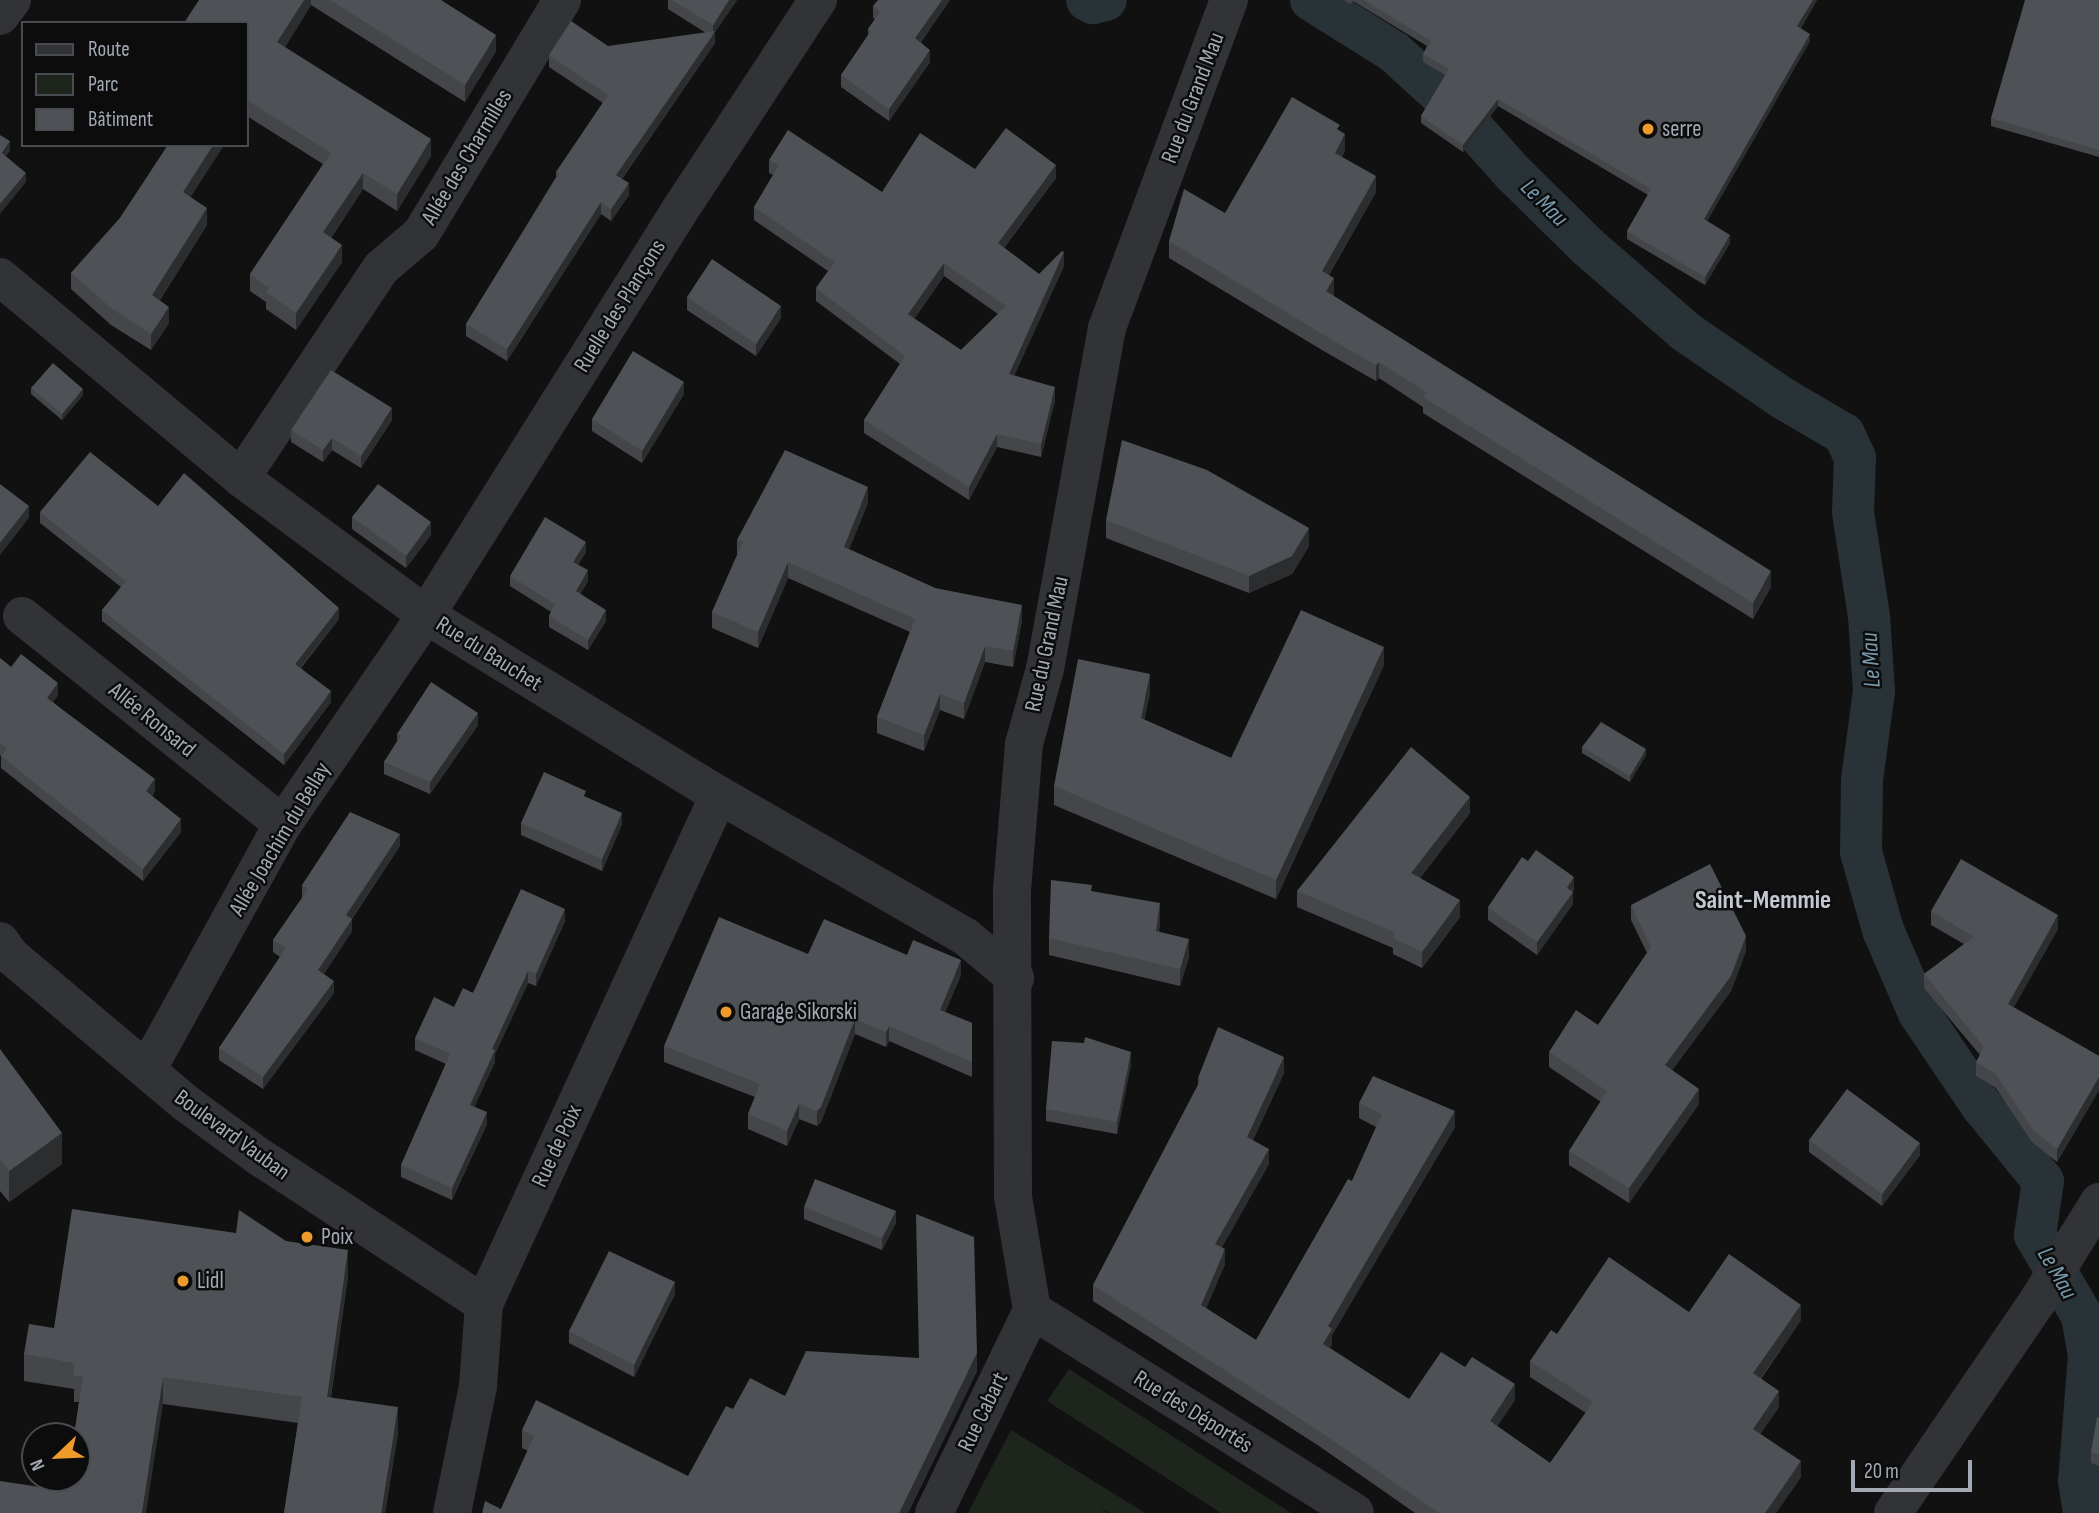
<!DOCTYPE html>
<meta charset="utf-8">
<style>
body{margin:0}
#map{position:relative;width:2099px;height:1513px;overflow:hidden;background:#111112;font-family:"Sofia Sans Condensed",sans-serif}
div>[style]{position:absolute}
.green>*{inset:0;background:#1d251d}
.canal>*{height:42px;margin:-21px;padding:0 21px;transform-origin:21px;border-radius:21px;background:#293237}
.minor>*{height:38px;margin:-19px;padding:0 19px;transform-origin:19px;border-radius:19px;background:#323337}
.wall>*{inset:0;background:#44464a}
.shaded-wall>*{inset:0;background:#2b2d2f}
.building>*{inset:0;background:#4e5155}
.dots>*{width:19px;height:19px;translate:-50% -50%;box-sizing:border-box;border:4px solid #0c0c0d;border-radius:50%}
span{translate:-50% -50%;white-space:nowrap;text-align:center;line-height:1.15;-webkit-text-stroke:5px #0c0c0d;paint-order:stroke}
.street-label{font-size:23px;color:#a2a9b3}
.poi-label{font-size:23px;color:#a2a9b3}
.left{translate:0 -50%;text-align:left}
.water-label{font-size:24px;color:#789aae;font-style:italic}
.quarter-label{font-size:26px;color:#c3c7cf;font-weight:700}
.legend{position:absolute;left:21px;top:21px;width:228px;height:126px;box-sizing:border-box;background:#0c0c0d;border:2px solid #484b4f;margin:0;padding:9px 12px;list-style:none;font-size:21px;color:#a2a9b3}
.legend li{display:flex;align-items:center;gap:14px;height:35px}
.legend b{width:35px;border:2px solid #484b4f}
.north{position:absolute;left:21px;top:1422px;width:70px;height:70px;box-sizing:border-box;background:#0c0c0d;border:2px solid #484b4f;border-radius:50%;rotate:247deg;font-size:19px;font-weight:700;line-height:28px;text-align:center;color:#a2a9b3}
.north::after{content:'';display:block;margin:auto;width:24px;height:32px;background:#ef9b2b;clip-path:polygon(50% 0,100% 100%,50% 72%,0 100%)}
.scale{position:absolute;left:1851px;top:1460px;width:121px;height:32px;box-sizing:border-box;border:4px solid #a2a9b3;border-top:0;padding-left:9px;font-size:21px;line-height:24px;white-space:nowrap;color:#a2a9b3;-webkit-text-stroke:5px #0c0c0d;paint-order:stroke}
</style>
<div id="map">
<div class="green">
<i style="clip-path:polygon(1069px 1369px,1291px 1513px,1221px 1513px,1047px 1401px)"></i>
<i style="clip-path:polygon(1011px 1430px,1145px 1513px,1109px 1513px,1099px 1506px,1107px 1513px,968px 1513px)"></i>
</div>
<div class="canal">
<i style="left:1087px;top:0;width:7px;rotate:27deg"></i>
<i style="left:1093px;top:3px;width:13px;rotate:-13deg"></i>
<i style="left:1311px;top:0;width:98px;rotate:32.1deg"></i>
<i style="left:1394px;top:52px;width:79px;rotate:42.4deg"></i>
<i style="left:1452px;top:105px;width:93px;rotate:48.1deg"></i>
<i style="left:1514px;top:174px;width:103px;rotate:44.6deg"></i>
<i style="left:1587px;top:246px;width:131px;rotate:41deg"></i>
<i style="left:1686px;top:332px;width:119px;rotate:34.4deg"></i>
<i style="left:1784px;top:399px;width:69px;rotate:30.3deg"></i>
<i style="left:1844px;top:434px;width:26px;rotate:65deg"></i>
<i style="left:1855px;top:458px;width:54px;rotate:92.1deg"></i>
<i style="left:1853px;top:512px;width:105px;rotate:81.3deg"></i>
<i style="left:1869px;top:616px;width:75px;rotate:86.2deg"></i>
<i style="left:1874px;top:691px;width:90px;rotate:97.7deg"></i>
<i style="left:1862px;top:780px;width:72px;rotate:90.8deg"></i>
<i style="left:1861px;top:852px;width:81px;rotate:74.2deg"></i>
<i style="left:1883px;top:930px;width:90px;rotate:66.6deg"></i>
<i style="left:1919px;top:1013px;width:111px;rotate:56deg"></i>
<i style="left:1981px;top:1105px;width:98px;rotate:50.8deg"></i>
<i style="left:2043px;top:1181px;width:55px;rotate:98.4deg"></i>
<i style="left:2035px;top:1235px;width:94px;rotate:59.9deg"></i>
<i style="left:2082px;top:1316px;width:40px;rotate:80deg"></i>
<i style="left:2089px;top:1355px;width:126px;rotate:94.5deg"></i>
<i style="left:2079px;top:1481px;width:32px;rotate:81deg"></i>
</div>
<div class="minor">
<i style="left:0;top:16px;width:20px;rotate:-53deg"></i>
<i style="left:0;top:277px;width:314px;rotate:39.8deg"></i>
<i style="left:241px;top:478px;width:230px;rotate:36.5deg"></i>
<i style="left:426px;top:615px;width:344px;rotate:31.6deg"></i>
<i style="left:719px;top:795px;width:285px;rotate:29.9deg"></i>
<i style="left:966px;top:937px;width:64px;rotate:39.9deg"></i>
<i style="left:241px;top:478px;width:252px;rotate:-56.3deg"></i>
<i style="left:381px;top:268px;width:52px;rotate:-40.4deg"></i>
<i style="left:421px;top:234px;width:273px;rotate:-58.9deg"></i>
<i style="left:22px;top:616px;width:334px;rotate:38.6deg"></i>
<i style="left:0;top:941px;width:19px;rotate:54deg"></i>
<i style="left:11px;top:956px;width:230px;rotate:40.1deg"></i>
<i style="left:187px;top:1104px;width:88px;rotate:36.2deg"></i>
<i style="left:258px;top:1156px;width:270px;rotate:33.2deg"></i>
<i style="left:147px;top:1070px;width:281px;rotate:-61.1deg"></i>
<i style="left:283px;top:824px;width:253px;rotate:-55.6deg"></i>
<i style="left:426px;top:615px;width:474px;rotate:-57.9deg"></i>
<i style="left:678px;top:213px;width:255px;rotate:-56.7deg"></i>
<i style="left:1032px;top:1310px;width:116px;rotate:-99.5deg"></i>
<i style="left:1013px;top:1196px;width:306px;rotate:-90.2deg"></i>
<i style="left:1012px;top:890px;width:146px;rotate:-85.3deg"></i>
<i style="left:1024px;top:744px;width:78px;rotate:-74.4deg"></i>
<i style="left:1045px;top:669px;width:347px;rotate:-79.7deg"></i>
<i style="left:1107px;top:328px;width:350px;rotate:-69.6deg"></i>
<i style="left:1032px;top:1310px;width:381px;rotate:32.1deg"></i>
<i style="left:452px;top:1513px;width:130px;rotate:-78.4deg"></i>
<i style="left:478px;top:1386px;width:82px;rotate:-85.8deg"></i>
<i style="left:484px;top:1304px;width:561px;rotate:-65.22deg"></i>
<i style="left:934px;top:1513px;width:225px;rotate:-64.2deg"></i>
<i style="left:1893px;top:1513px;width:255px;rotate:-55.7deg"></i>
<i style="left:2037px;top:1302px;width:118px;rotate:-58.2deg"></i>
</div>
<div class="wall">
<i style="clip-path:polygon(199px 0,441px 0,496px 51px,465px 102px,311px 5px,285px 47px,431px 156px,397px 211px,363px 189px,331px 238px,342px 262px,296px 330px,266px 309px,266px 302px,250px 291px,250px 274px,323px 164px,247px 116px,247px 23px)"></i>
<i style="clip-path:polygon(668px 0,737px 0,715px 32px,715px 43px,622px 179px,629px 195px,611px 221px,601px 214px,507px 361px,466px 336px,466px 324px,556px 177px,556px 172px,603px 103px,549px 67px,549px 55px,706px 33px,668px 9px)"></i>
<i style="clip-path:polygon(950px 0,921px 42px,930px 62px,889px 121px,841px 87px,841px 75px,868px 35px,868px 29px,875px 19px,873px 18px,873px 6px)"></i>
<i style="clip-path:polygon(1344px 0,1817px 0,1801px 28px,1810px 41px,1707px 221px,1730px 243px,1705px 285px,1627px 239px,1627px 231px,1648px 195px,1498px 106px,1463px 152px,1421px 123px,1421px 116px,1445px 75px,1423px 62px,1423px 54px,1427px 46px,1353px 1px,1350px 4px)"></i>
<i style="clip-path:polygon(2099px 0,2099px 157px,1991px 126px,1991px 118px)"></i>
<i style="clip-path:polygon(1340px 131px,1345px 150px,1342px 157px,1376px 192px,1329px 275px,1334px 294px,1333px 296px,1771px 587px,1753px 619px,1423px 413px,1423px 407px,1379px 378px,1376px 381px,1327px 353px,1169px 258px,1169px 241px,1225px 213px)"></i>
<i style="clip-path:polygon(168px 145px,224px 145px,190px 197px,207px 225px,160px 300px,169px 323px,151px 350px,111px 325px,71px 289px,71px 273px,120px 218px)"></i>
<i style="clip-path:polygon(evenodd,769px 160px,882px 192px,975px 169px,1056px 178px,1004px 248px,1039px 274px,1064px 266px,1014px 376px,1055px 400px,1041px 457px,997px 447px,969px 500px,864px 433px,864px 420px,900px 364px,816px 301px,816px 288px,828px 271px,754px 220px,754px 207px,773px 175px,769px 173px,769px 160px,944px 276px,998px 314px,961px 350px,914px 319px,944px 276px)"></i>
<i style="clip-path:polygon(687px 297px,781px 318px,756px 356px,687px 310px)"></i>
<i style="clip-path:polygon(31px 388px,83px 395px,62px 420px,31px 394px)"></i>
<i style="clip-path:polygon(684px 394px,642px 463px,592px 431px,592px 419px)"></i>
<i style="clip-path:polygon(392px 420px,361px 468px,332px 450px,323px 462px,291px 442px,291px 430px)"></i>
<i style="clip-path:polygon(868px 503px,849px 549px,935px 588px,1022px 621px,1013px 667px,985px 662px,964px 719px,940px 710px,924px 751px,877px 733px,877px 717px,910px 632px,788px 578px,758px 648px,712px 628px,712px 612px,737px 555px,737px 540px)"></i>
<i style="clip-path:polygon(158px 506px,339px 619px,301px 668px,331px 702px,284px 765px,102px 621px,102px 610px,121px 587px,40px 523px,40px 512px)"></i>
<i style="clip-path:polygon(352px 517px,431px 535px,406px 568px,352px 529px)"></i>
<i style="clip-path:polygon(1106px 520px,1309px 546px,1292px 574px,1249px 593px,1106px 538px)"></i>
<i style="clip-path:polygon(586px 552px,578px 565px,588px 581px,580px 594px,606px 621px,588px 650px,549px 627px,549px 616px,551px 612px,510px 586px,510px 576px)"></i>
<i style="clip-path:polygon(0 658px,11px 667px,58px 695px,53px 702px,155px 791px,152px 796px,181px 832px,143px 881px,1px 768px,1px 756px,0 755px)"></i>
<i style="clip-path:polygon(1384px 665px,1276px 899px,1054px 805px,1054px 786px,1150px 693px,1144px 720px,1231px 758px)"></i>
<i style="clip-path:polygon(478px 725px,430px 794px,384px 774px,384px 762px,397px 741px,397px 734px)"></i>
<i style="clip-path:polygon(1582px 747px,1646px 755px,1630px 782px,1582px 753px)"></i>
<i style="clip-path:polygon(586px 797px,622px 824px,602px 871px,521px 835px,521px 823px)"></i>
<i style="clip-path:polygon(1470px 813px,1420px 878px,1460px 917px,1422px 968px,1393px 954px,1393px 948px,1297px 907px,1297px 891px)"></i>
<i style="clip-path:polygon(400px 846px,352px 919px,352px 931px,324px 974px,334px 993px,263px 1089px,219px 1060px,219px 1048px,280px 957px,273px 952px,273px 940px,302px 898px,302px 885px)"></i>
<i style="clip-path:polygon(1574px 889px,1573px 892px,1573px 904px,1537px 955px,1488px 920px,1488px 907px)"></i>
<i style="clip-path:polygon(1092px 892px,1160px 921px,1159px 932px,1189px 957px,1180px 986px,1049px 955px,1049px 938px)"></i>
<i style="clip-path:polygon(1631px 905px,1746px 951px,1731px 991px,1672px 1070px,1699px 1104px,1629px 1203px,1569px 1165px,1569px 1151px,1601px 1102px,1549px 1067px,1549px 1052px,1598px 1025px,1647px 953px,1631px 920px)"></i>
<i style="clip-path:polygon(1931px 911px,2058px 929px,2013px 1007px,2099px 1056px,2099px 1090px,2057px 1162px,2032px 1142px,1995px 1087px,1976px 1076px,1976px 1062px,1980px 1055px,1924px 988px,1924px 974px,1964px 944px,1931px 925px)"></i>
<i style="clip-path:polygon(565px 921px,536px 986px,528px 983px,495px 1054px,495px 1062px,474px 1107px,487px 1124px,452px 1200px,401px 1177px,401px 1165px,446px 1064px,415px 1050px,415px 1038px,454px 1007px)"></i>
<i style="clip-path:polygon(808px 954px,907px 955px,961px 975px,945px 1012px,972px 1023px,972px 1077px,889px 1041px,886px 1047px,855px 1034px,821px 1122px,817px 1126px,799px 1119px,787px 1146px,748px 1129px,748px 1114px,755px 1097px,664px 1062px,664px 1046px)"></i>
<i style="clip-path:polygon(0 1049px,62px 1164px,9px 1202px,0 1191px)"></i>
<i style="clip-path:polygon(1131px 1064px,1117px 1134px,1046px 1121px,1046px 1109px)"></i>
<i style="clip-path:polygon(1284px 1073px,1253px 1140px,1269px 1164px,1222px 1247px,1225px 1264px,1206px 1308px,1256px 1340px,1352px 1181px,1376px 1127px,1359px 1118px,1359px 1103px,1455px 1127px,1332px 1335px,1332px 1344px,1330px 1348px,1409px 1399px,1515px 1400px,1497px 1426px,1550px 1463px,1586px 1413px,1530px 1377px,1530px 1361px,1557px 1334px,1689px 1312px,1801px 1320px,1761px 1379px,1779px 1407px,1760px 1434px,1801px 1477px,1776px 1513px,1415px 1513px,1319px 1446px,1093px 1301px,1093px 1285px,1198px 1086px,1198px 1078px)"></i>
<i style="clip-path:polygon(1809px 1140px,1920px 1155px,1882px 1206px,1809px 1152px)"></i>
<i style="clip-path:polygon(804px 1207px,896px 1223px,882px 1250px,804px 1219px)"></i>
<i style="clip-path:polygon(286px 1241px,348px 1276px,331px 1397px,398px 1433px,385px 1513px,284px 1513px,298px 1423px,163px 1404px,66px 1491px,79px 1402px,74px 1402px,74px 1389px,24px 1381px,24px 1354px,54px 1328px)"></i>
<i style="clip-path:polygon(675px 1294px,634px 1377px,569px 1343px,569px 1331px)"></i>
<i style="clip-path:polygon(977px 1371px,908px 1513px,501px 1509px,528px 1451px,522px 1448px,522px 1430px,688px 1476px,733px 1409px,785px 1396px)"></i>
<i style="clip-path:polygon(2099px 1418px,2099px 1466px,2091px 1463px,2091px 1452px)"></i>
</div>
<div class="shaded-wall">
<i style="clip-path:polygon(304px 0,311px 0,311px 5px,277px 59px,277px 42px)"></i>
<i style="clip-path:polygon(729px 0,737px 0,715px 32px,715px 43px,616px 187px,616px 175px,713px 35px,713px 25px)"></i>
<i style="clip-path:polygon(942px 0,950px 0,915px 50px,915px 38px)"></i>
<i style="clip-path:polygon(1813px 0,1817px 0,1797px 34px,1797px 26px)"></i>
<i style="clip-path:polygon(1810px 34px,1810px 41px,1704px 227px,1704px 219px)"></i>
<i style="clip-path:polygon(496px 35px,496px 51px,465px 102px,465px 85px)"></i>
<i style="clip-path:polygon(930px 50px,930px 62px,889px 121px,889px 109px)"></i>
<i style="clip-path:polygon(1498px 99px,1498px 106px,1463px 152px,1463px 145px)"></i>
<i style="clip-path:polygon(1345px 134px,1345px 150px,1335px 169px,1335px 153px)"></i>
<i style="clip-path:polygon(431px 139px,431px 156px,397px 211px,397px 194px)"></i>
<i style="clip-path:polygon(10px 141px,10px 151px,2px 162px,2px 153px)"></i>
<i style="clip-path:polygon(213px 145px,224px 145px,183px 209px,183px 192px)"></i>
<i style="clip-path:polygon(1056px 165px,1056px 178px,998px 256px,998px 243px)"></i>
<i style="clip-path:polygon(26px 173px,26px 182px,0 214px,0 204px)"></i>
<i style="clip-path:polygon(363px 173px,363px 189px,323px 249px,323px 232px)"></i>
<i style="clip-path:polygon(1376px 176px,1376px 192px,1322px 287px,1322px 271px)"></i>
<i style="clip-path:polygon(629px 183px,629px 195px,611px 221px,611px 209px)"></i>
<i style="clip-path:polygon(601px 202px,601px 214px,507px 361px,507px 349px)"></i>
<i style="clip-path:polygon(207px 208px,207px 225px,152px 312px,152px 295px)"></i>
<i style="clip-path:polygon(1730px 235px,1730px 243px,1705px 285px,1705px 277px)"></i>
<i style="clip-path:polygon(342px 245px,342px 262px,296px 330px,296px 313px)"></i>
<i style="clip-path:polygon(1064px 252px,1064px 266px,1009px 387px,1009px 374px)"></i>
<i style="clip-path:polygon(944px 263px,944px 276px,908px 327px,908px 314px)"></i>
<i style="clip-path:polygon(1334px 278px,1334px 294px,1326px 307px,1326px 291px)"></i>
<i style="clip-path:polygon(781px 306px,781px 318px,756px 356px,756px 344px)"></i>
<i style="clip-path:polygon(169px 307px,169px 323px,151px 350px,151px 334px)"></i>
<i style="clip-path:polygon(1379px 362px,1379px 378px,1376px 381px,1376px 365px)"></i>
<i style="clip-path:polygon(684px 382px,684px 394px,642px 463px,642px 451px)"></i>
<i style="clip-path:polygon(1055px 387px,1055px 400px,1041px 457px,1041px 444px)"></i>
<i style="clip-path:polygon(83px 389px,83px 395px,62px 420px,62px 414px)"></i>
<i style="clip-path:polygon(392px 408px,392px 420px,361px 468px,361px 456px)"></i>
<i style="clip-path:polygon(997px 434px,997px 447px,969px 500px,969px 487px)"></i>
<i style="clip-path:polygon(332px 438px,332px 450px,323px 462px,323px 450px)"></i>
<i style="clip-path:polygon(868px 487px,868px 503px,844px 562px,844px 547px)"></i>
<i style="clip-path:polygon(29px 506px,29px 518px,0 555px,0 543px)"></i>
<i style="clip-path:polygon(431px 522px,431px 535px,406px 568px,406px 556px)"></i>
<i style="clip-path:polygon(1309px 528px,1309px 546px,1292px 574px,1249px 593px,1249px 576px)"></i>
<i style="clip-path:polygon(586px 542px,586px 552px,573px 572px,573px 562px)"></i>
<i style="clip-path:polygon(788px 562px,788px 578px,758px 648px,758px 632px)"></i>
<i style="clip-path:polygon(588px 570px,588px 581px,576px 602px,576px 591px)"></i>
<i style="clip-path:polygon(1771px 571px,1771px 587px,1753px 619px,1753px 603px)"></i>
<i style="clip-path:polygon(1022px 605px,1022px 621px,1013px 667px,1013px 651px)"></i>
<i style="clip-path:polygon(339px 608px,339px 619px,295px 674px,295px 664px)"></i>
<i style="clip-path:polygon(606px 610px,606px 621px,588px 650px,588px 640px)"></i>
<i style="clip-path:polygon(985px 646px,985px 662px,964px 719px,964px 703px)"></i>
<i style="clip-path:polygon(1384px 647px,1384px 665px,1276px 899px,1276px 880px)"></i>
<i style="clip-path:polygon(1150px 674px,1150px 693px,1141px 737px,1141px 718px)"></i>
<i style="clip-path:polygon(58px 683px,58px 695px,47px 710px,47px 698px)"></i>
<i style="clip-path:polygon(331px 691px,331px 702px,284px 765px,284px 754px)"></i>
<i style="clip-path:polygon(940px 694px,940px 710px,924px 751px,924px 735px)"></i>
<i style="clip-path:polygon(478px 713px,478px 725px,430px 794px,430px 782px)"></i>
<i style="clip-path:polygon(1646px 749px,1646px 755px,1630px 782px,1630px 776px)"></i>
<i style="clip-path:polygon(155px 779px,155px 791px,146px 803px,146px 791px)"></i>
<i style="clip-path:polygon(1470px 797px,1470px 813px,1411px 890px,1411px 873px)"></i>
<i style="clip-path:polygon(622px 813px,622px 824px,602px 871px,602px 859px)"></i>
<i style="clip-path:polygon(181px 819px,181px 832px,143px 881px,143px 869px)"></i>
<i style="clip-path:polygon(400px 834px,400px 846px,346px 927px,346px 915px)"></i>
<i style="clip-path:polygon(1574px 877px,1574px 889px,1567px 900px,1567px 888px)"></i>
<i style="clip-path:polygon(1573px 892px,1573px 904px,1537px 955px,1537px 942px)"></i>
<i style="clip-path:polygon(1460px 900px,1460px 917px,1422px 968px,1422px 952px)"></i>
<i style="clip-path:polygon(1160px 903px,1160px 921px,1156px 949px,1156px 931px)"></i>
<i style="clip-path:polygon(565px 909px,565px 921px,536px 986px,536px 974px)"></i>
<i style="clip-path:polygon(2058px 915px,2058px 929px,2008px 1018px,2008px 1004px)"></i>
<i style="clip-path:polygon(352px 919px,352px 931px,318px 983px,318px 970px)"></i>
<i style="clip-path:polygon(1746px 936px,1746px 951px,1731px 991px,1665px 1080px,1665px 1065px)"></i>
<i style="clip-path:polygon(1189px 939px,1189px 957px,1180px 986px,1180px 969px)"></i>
<i style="clip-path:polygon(961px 960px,961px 975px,940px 1025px,940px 1010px)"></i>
<i style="clip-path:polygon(528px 971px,528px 983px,495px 1054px,495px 1062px,470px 1117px,470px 1105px,492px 1049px)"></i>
<i style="clip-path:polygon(334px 981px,334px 993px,263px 1089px,263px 1077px)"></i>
<i style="clip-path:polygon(855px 1019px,855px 1034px,821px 1122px,817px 1126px,817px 1111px)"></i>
<i style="clip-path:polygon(889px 1026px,889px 1041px,886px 1047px,886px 1032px)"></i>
<i style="clip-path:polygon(1131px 1052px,1131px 1064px,1117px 1134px,1117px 1122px)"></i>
<i style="clip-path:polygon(1284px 1057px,1284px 1073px,1247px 1153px,1247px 1137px)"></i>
<i style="clip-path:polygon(2099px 1077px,2099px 1090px,2057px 1162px,2057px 1149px)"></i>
<i style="clip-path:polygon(1699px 1089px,1699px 1104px,1629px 1203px,1629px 1188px)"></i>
<i style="clip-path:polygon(799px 1104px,799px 1119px,787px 1146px,787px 1131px)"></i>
<i style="clip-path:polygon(1455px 1111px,1455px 1127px,1332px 1335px,1332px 1344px,1323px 1360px,1323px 1344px,1328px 1326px)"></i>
<i style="clip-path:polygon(487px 1112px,487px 1124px,452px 1200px,452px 1188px)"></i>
<i style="clip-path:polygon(62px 1133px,62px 1164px,9px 1202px,9px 1171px)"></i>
<i style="clip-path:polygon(1920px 1143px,1920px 1155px,1882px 1206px,1882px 1194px)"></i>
<i style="clip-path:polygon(1269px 1149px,1269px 1164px,1215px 1260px,1215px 1244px)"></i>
<i style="clip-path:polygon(896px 1211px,896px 1223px,882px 1250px,882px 1238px)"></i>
<i style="clip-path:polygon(1225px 1249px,1225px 1264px,1201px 1321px,1201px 1305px)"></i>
<i style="clip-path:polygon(348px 1250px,348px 1276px,327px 1423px,327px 1397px)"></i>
<i style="clip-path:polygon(675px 1282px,675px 1294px,634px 1377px,634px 1365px)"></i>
<i style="clip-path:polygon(1801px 1305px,1801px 1320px,1753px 1389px,1753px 1373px)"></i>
<i style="clip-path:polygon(977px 1353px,977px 1371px,908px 1513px,899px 1513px)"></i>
<i style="clip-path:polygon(163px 1377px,163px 1404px,146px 1513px,142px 1513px)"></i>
<i style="clip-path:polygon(1515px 1384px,1515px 1400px,1490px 1437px,1490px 1421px)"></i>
<i style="clip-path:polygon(1779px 1391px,1779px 1407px,1753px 1445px,1753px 1429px)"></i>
<i style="clip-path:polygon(398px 1407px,398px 1433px,385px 1513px,381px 1513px)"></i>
<i style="clip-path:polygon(1801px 1461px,1801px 1477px,1776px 1513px,1765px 1513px)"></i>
</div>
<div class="building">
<i style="clip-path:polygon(199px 0,304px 0,277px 42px,431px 139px,397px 194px,363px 173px,323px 232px,342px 245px,296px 313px,266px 292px,269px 288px,250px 274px,331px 153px,247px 100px,247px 23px,184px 23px)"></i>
<i style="clip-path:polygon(330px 0,441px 0,496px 35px,465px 85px)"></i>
<i style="clip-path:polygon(672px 0,729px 0,713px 25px)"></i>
<i style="clip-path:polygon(878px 0,942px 0,915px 38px,930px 50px,889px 109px,841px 75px,871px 31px,868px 29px,880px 12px,873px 6px)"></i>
<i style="clip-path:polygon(1364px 0,1813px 0,1797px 26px,1810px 34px,1704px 219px,1730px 235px,1705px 277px,1627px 231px,1651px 189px,1498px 99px,1463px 145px,1421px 116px,1449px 69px,1423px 54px,1431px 41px)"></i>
<i style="clip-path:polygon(2025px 0,2099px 0,2099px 150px,1991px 118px)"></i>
<i style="clip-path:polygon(571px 21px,608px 46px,715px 31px,616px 175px,629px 183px,611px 209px,601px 202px,507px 349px,466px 324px,559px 174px,556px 172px,608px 95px,549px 55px)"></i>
<i style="clip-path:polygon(1292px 97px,1340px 125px,1337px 129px,1345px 134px,1335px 153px,1376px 176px,1322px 271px,1334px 278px,1326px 291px,1771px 571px,1753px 603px,1423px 397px,1426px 392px,1379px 362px,1376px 365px,1327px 337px,1169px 241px,1184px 189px,1225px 213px)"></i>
<i style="clip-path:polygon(evenodd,1006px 128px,1056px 165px,998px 243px,1039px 274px,1062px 251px,1064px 252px,1009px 374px,1055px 387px,1041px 444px,997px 434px,969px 487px,864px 420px,905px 356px,816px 288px,835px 262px,754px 207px,779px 165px,769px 160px,788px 130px,882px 192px,920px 133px,975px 169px,1006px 128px,944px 263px,1006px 306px,961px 350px,908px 314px,944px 263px)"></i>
<i style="clip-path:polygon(0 135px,10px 141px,2px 153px,26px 173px,0 204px)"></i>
<i style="clip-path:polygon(168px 145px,213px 145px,183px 192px,207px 208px,152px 295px,169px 307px,151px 334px,111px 308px,71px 273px,120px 218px)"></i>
<i style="clip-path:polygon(712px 259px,781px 306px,756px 344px,687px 297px)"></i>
<i style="clip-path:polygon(633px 351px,684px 382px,642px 451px,592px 419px)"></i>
<i style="clip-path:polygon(53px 363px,83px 389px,62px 414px,31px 388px)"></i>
<i style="clip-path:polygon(331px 370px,392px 408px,361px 456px,332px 438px,323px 450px,291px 430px)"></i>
<i style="clip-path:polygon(1122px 440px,1207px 470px,1309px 528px,1292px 556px,1249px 576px,1106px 520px)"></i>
<i style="clip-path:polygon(785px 450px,868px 487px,844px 547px,935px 588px,1022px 605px,1013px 651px,985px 646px,964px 703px,940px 694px,924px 735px,877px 717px,915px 619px,788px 562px,758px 632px,712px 612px,743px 542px,737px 540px)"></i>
<i style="clip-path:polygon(90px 452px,158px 506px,184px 473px,339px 608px,295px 664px,331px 691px,284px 754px,102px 610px,126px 581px,40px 512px)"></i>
<i style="clip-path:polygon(0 484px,29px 506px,0 543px)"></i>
<i style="clip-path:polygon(378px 484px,431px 522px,406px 556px,352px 517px)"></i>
<i style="clip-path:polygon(545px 517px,586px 542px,573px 562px,588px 570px,576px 591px,606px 610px,588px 640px,549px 616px,555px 604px,510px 576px)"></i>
<i style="clip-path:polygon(1301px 610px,1384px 647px,1276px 880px,1054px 786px,1078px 659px,1150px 674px,1141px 718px,1231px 758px)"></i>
<i style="clip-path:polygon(21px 654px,58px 683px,47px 698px,155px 779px,146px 791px,181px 819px,143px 869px,1px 756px,7px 749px,0 743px,0 658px,11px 667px)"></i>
<i style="clip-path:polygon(431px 682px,478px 713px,430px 782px,384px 762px,401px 736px,397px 734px)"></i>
<i style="clip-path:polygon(1601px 722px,1646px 749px,1630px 776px,1582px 747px)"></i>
<i style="clip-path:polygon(1411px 747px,1470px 797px,1411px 873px,1460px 900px,1422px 952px,1393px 938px,1394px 932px,1297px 891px)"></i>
<i style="clip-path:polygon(544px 772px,586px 791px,584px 796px,622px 813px,602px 859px,521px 823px)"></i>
<i style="clip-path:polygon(350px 812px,400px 834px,346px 915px,352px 919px,318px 970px,334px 981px,263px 1077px,219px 1048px,286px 948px,273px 940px,308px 889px,302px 885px)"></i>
<i style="clip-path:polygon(1536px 850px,1574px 877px,1567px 888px,1573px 892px,1537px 942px,1488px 907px,1522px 857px,1528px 861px)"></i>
<i style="clip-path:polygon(1961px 859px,2058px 915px,2008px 1004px,2099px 1056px,2099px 1077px,2057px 1149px,2032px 1129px,1995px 1073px,1976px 1062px,1984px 1047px,1924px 974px,1974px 937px,1931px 911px)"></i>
<i style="clip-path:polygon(1710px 864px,1746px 936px,1731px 976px,1665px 1065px,1699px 1089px,1629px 1188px,1569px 1151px,1607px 1091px,1549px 1052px,1576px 1010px,1598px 1025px,1651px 947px,1631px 905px)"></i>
<i style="clip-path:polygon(1051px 880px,1092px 885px,1091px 891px,1160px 903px,1156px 931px,1189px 939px,1180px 969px,1049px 938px)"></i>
<i style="clip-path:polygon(521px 889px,565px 909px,536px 974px,528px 971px,492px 1049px,495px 1050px,470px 1105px,487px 1112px,452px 1188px,401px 1165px,450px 1054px,415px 1038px,434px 997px,454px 1007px,463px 988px,473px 993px)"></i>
<i style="clip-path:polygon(719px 917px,808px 954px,824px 919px,907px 955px,913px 940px,961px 960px,940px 1010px,972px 1023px,972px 1062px,889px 1026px,886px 1032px,855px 1019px,821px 1107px,817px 1111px,799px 1104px,787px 1131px,748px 1114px,760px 1084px,664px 1046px)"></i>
<i style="clip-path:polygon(1218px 1027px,1284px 1057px,1247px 1137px,1269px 1149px,1215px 1244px,1225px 1249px,1201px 1305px,1256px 1340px,1348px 1179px,1352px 1181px,1382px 1114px,1359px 1103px,1373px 1076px,1455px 1111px,1328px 1326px,1332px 1329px,1323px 1344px,1409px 1399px,1441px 1352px,1465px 1367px,1472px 1357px,1515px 1384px,1490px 1421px,1550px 1463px,1593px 1402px,1530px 1361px,1551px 1330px,1557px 1334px,1609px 1257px,1689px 1312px,1729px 1254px,1801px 1305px,1753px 1373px,1779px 1391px,1753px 1429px,1801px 1461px,1765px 1513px,1439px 1513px,1319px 1431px,1093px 1285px,1201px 1079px,1198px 1078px)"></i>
<i style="clip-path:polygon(1085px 1037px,1131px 1052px,1117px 1122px,1046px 1109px,1052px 1041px,1084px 1043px)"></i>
<i style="clip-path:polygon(0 1049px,62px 1133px,9px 1171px,0 1159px)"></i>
<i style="clip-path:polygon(1847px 1089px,1920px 1143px,1882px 1194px,1809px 1140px)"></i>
<i style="clip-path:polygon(815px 1179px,896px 1211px,882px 1238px,804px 1207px)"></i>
<i style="clip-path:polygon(72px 1209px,236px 1233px,239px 1210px,286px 1241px,348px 1250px,327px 1397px,398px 1407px,381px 1513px,284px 1513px,302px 1397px,163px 1377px,142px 1513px,0 1513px,0 1481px,66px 1491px,68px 1478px,77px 1478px,77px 1436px,74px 1436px,83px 1376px,74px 1376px,74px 1363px,24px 1354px,29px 1324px,54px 1328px)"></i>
<i style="clip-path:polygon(916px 1214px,974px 1237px,977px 1353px,899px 1513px,482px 1513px,485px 1501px,501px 1509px,534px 1436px,522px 1430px,536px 1400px,688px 1476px,726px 1406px,733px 1409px,750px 1378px,785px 1396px,806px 1351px,919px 1358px)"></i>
<i style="clip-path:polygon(609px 1251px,675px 1282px,634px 1365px,569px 1331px)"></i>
<i style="clip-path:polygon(2097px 1417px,2099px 1418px,2099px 1455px,2091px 1452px)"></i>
</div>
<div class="dots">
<i style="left:1648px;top:129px;background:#ef9b2b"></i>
<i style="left:726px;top:1012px;background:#ef9b2b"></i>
<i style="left:307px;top:1237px;background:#ef9b2b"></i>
<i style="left:183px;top:1281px;background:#ef9b2b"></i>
</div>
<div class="street-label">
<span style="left:1193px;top:98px;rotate:-69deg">Rue du Grand Mau</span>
<span style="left:467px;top:157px;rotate:-59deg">Allée des Charmilles</span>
<span style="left:620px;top:306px;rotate:-58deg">Ruelle des Plançons</span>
<span style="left:1047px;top:644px;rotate:-78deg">Rue du Grand Mau</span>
<span style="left:489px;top:654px;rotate:32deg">Rue du Bauchet</span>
<span style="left:152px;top:720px;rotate:39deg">Allée Ronsard</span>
<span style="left:280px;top:839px;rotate:-59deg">Allée Joachim du Bellay</span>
<span style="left:232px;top:1135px;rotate:36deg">Boulevard Vauban</span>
<span style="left:557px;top:1146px;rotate:-65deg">Rue de Poix</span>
<span style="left:983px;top:1412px;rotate:-64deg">Rue Cabart</span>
<span style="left:1193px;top:1412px;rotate:32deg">Rue des Déportés</span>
</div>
<div class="poi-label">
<span class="left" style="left:1662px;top:129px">serre</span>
<span class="left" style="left:740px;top:1012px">Garage Sikorski</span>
<span class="left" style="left:321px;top:1237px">Poix</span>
<span class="left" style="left:197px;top:1281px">Lidl</span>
</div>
<div class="water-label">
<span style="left:1544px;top:203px;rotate:45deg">Le Mau</span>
<span style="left:1871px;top:660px;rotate:-93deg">Le Mau</span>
<span style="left:2057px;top:1273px;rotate:60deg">Le Mau</span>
</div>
<div class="quarter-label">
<span style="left:1763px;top:901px">Saint-Memmie</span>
</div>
<ul class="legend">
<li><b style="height:9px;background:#323337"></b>Route</li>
<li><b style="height:19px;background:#1d251d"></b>Parc</li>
<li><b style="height:19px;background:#4e5155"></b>Bâtiment</li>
</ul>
<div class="north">N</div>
<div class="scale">20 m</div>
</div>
